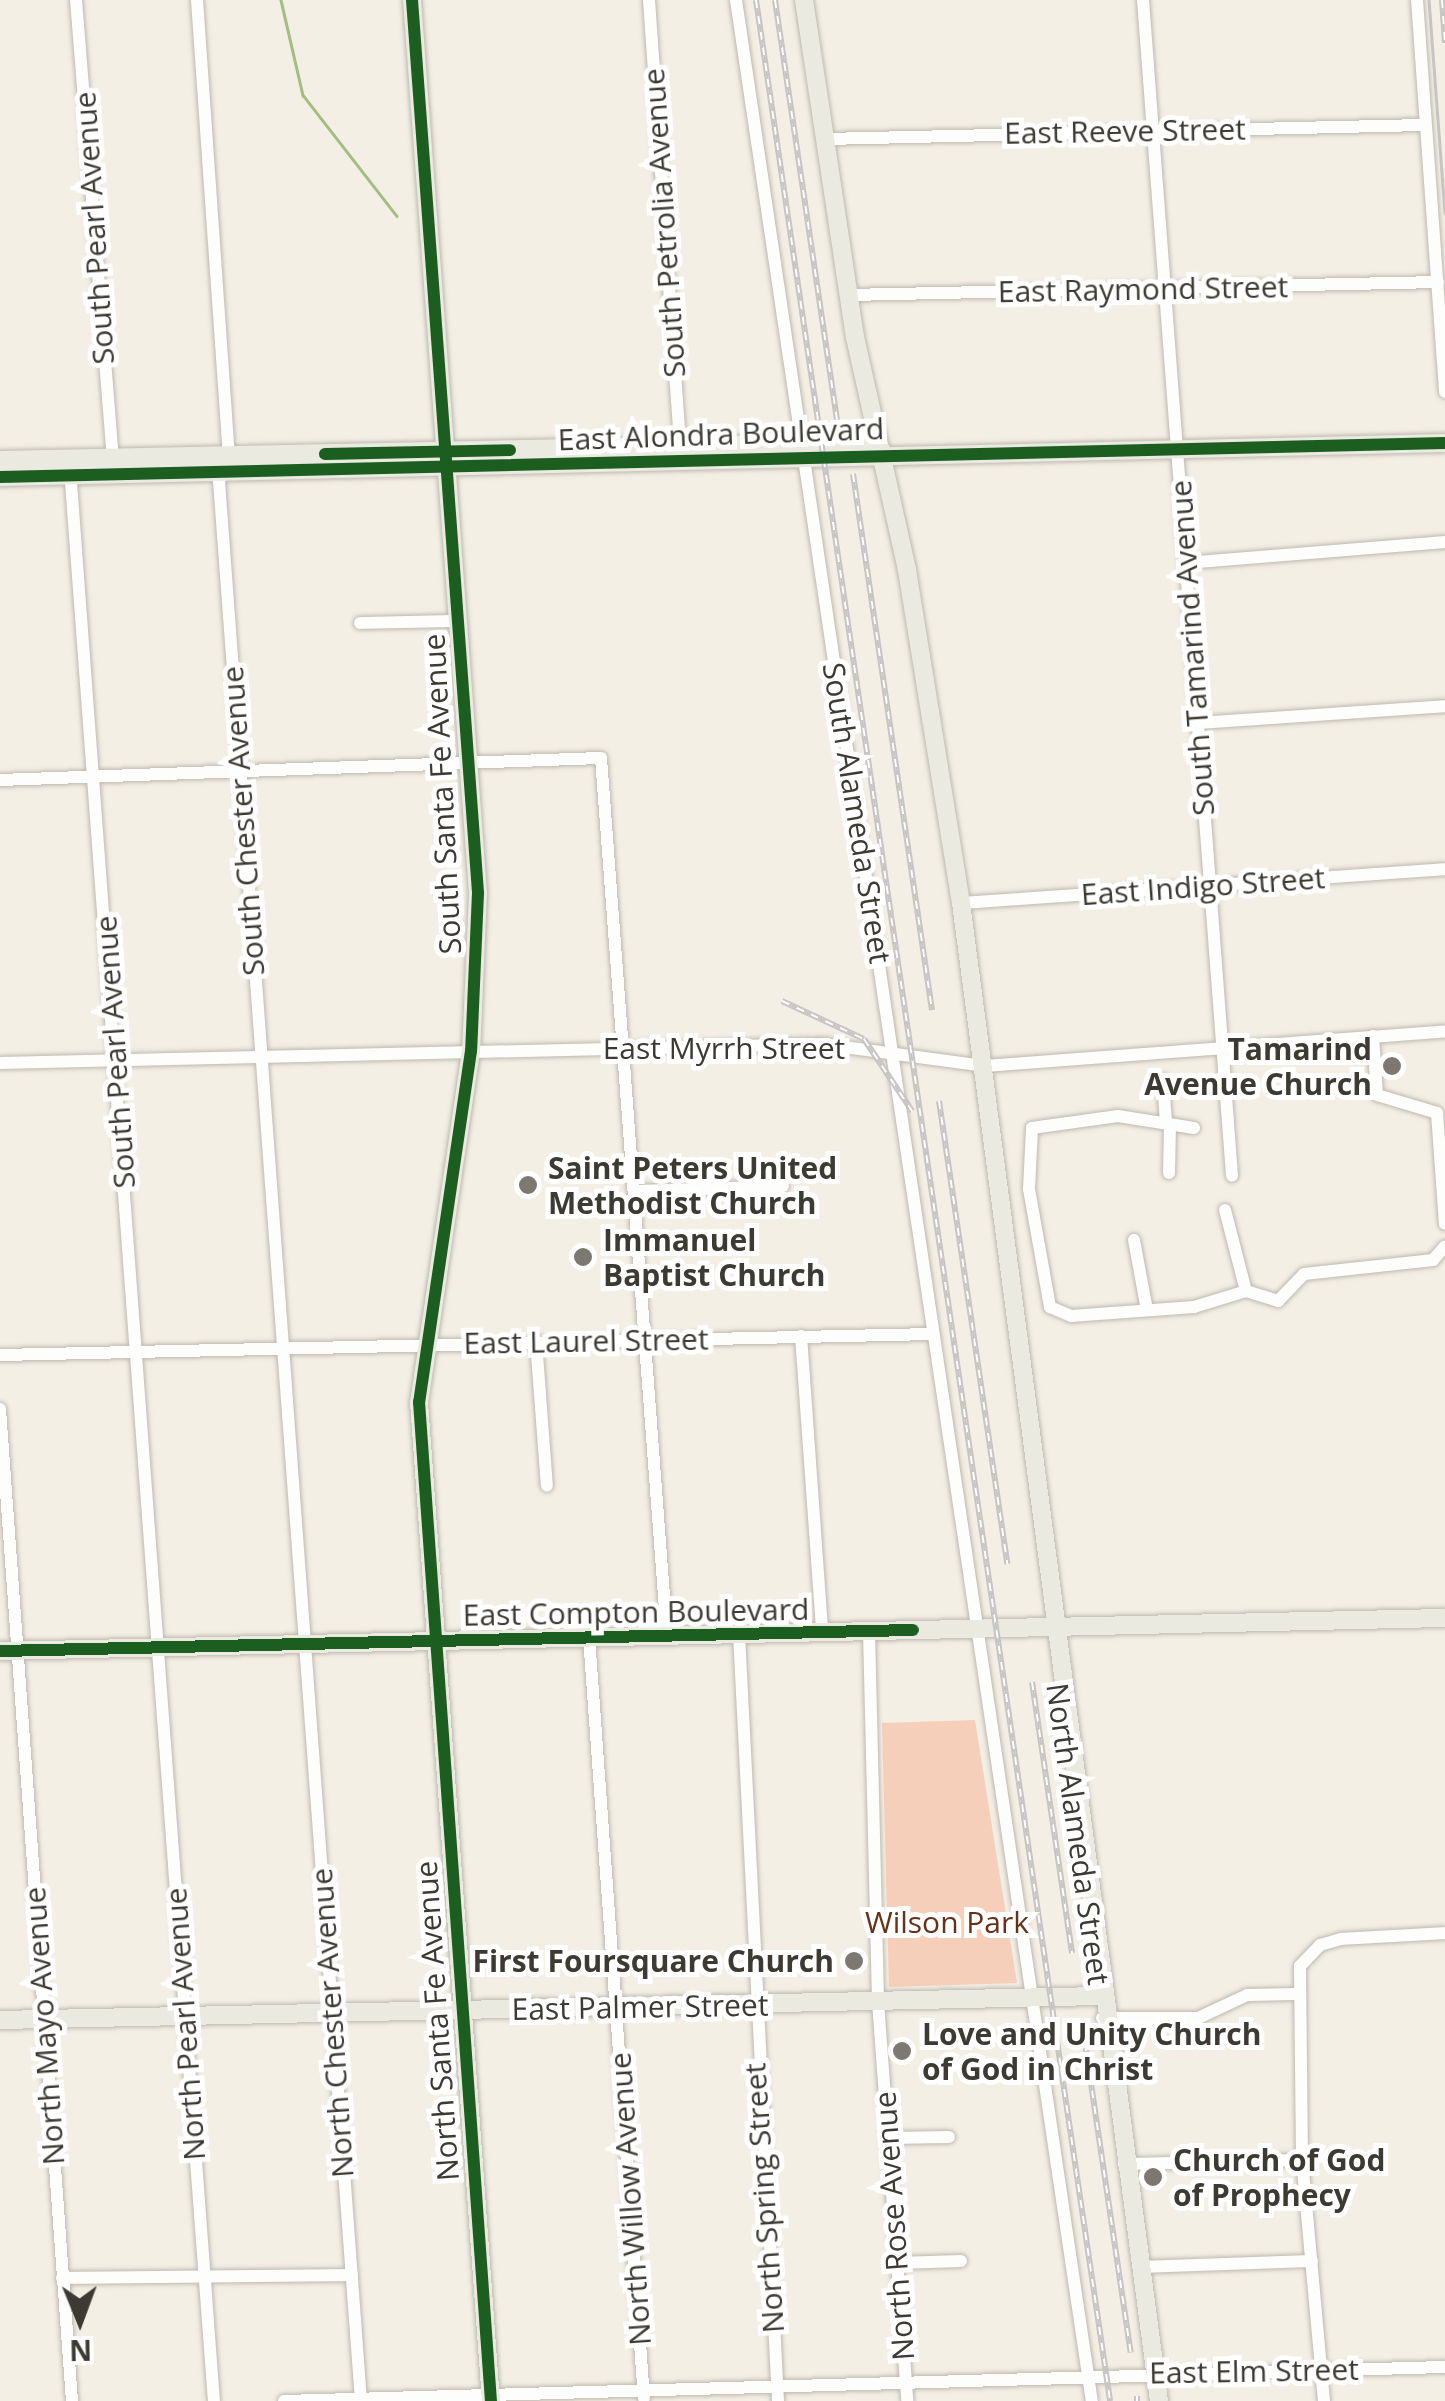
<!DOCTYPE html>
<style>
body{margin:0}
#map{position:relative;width:1445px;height:2401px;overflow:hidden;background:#f4efe4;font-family:"Open Sans",sans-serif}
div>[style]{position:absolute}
.green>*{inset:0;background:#f5cfba}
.stream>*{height:2.5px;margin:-1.25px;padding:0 1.25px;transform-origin:1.25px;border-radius:1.25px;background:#a4bd82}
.roads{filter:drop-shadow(0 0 2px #bdb9b1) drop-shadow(0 0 2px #bdb9b1)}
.minor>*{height:12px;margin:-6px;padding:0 6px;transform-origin:6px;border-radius:6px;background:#fdfdfb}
.major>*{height:18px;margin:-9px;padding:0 9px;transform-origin:9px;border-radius:9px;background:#ebeae1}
.tram>*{height:2.5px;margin:-1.25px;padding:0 1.25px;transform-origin:1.25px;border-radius:1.25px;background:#c7c5c3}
.rail>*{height:6px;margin-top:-3px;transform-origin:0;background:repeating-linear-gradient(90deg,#fff 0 8px,#c7c5c3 0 16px);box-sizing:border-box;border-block:2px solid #c7c5c3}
.cycleway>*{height:12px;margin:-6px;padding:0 6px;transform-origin:6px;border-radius:6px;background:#1b5e20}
.dots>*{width:28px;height:28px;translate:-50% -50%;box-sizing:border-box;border:5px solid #fff;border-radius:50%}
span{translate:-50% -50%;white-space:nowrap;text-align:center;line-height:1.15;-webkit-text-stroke:10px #fff;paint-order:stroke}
.street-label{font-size:30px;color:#3d3a33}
.poi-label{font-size:30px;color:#3d3a33;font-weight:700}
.right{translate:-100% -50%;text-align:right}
.left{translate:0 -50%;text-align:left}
.park-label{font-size:30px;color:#673117}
.north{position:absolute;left:30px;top:2271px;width:100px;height:100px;-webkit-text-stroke:8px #fff;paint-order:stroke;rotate:179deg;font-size:28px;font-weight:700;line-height:40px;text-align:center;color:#3d3a33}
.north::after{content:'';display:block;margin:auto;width:35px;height:45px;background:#3d3a33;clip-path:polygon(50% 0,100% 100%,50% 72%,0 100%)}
</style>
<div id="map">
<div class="green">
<i style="clip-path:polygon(975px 1720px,1017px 1983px,889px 1987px,882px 1723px)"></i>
</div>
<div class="stream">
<i style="left:281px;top:0;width:98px;rotate:77deg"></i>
<i style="left:303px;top:95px;width:153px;rotate:52.2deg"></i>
</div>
<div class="roads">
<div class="minor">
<i style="left:76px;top:0;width:457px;rotate:85.4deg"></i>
<i style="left:197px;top:0;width:456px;rotate:86deg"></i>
<i style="left:229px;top:455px;width:28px;rotate:111deg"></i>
<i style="left:219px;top:481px;width:1925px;rotate:85.77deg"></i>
<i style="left:649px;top:0;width:447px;rotate:86deg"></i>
<i style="left:736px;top:0;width:2427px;rotate:81.57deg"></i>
<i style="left:1143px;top:0;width:1179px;rotate:85.67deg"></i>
<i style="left:1417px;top:0;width:393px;rotate:85.9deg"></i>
<i style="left:825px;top:139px;width:600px;rotate:-1.34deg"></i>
<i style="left:848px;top:295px;width:590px;rotate:-1.26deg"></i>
<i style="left:70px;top:469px;width:1937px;rotate:85.74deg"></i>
<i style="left:1185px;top:563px;width:261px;rotate:-4.6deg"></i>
<i style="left:360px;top:623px;width:97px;rotate:-1.2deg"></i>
<i style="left:1197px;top:723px;width:249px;rotate:-3.9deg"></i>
<i style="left:0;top:780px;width:601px;rotate:-2.1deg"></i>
<i style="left:601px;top:758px;width:880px;rotate:85.7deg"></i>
<i style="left:961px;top:903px;width:485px;rotate:-4deg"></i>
<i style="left:1373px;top:1036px;width:59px;rotate:86.1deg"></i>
<i style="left:1377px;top:1095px;width:63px;rotate:16.7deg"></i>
<i style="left:1437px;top:1113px;width:111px;rotate:85.9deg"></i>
<i style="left:0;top:1063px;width:822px;rotate:-1.32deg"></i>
<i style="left:822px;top:1044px;width:163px;rotate:7.7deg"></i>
<i style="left:984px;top:1066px;width:462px;rotate:-4.3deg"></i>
<i style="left:1163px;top:1080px;width:43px;rotate:86deg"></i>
<i style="left:1194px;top:1128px;width:77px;rotate:-171deg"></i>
<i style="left:1118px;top:1116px;width:87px;rotate:172.1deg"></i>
<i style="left:1032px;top:1128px;width:61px;rotate:92.8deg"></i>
<i style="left:1029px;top:1189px;width:120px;rotate:79.9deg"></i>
<i style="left:1050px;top:1307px;width:23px;rotate:23deg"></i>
<i style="left:1071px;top:1316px;width:123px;rotate:-4.2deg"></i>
<i style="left:1194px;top:1307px;width:54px;rotate:-17.1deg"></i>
<i style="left:1246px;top:1291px;width:34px;rotate:17deg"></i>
<i style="left:1278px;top:1301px;width:37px;rotate:-46deg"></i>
<i style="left:1304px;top:1274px;width:130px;rotate:-6.2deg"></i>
<i style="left:1433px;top:1260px;width:18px;rotate:-49deg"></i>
<i style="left:1169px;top:1173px;width:46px;rotate:-88.8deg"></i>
<i style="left:636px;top:1191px;width:147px;rotate:-1.9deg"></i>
<i style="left:1225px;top:1210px;width:84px;rotate:75.5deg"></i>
<i style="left:1134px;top:1240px;width:71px;rotate:79.5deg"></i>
<i style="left:801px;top:1336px;width:297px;rotate:85.9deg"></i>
<i style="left:536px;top:1341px;width:145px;rotate:85.7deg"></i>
<i style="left:0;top:1355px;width:932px;rotate:-1.29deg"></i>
<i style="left:0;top:1409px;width:995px;rotate:85.85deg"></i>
<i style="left:869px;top:1632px;width:370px;rotate:88.6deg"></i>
<i style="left:878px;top:2002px;width:400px;rotate:85.8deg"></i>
<i style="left:739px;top:1634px;width:768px;rotate:87.09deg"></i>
<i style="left:589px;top:1637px;width:763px;rotate:85.87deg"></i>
<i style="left:1102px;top:2018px;width:96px"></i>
<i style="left:1198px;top:2018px;width:54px;rotate:-25.1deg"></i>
<i style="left:1247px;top:1995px;width:48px;rotate:-1.2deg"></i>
<i style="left:888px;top:2138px;width:61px;rotate:-0.9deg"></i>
<i style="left:1124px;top:2164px;width:178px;rotate:-1.3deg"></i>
<i style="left:897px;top:2263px;width:64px;rotate:-1.8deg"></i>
<i style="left:1139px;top:2267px;width:173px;rotate:-2deg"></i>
<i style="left:62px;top:2278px;width:290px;rotate:-0.6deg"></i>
<i style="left:284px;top:2401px;width:1161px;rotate:-1.68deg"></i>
<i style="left:1324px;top:2401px;width:242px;rotate:-95.2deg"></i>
<i style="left:1302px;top:2160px;width:194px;rotate:-90.6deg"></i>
<i style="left:1300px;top:1966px;width:29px;rotate:-46deg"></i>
<i style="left:1320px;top:1945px;width:22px;rotate:-16deg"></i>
<i style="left:1341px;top:1939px;width:104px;rotate:-3.3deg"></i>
</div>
<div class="major">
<i style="left:412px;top:0;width:895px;rotate:85.77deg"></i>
<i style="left:478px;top:893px;width:158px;rotate:92.5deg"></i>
<i style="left:471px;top:1051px;width:355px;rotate:98.4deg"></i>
<i style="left:419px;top:1402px;width:1002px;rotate:85.88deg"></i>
<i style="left:804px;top:0;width:341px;rotate:81.4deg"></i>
<i style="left:855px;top:337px;width:239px;rotate:77.4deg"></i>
<i style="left:907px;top:570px;width:337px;rotate:80.8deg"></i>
<i style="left:961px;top:903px;width:1511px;rotate:82.47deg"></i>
<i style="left:0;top:460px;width:866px;rotate:-1.19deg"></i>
<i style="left:866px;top:442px;width:18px;rotate:29deg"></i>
<i style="left:0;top:477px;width:1445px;rotate:-1.35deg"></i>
<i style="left:0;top:1651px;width:1445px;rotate:-1.31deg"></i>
<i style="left:0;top:2020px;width:1099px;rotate:-1.25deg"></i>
</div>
</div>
<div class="tram">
<i style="left:1429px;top:0;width:214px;rotate:85.7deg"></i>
</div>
<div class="rail">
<i style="left:756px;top:0;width:2427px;rotate:81.61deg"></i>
<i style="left:775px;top:0;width:436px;rotate:81.6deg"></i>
<i style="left:1442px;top:0;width:43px;rotate:86deg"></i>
<i style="left:853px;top:474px;width:542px;rotate:81.62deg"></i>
<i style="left:782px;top:1001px;width:90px;rotate:24.9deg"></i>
<i style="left:864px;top:1039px;width:87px;rotate:56.3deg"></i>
<i style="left:939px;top:1101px;width:468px;rotate:81.6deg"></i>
<i style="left:1032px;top:1682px;width:274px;rotate:81.6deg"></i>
<i style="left:1085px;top:2043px;width:313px;rotate:81.6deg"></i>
<i style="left:1137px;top:2396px;width:5px;rotate:90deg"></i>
</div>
<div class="cycleway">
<i style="left:412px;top:0;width:895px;rotate:85.77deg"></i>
<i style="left:478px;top:893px;width:158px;rotate:92.5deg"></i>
<i style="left:471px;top:1051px;width:355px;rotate:98.4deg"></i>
<i style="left:419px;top:1402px;width:1002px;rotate:85.88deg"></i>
<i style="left:325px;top:454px;width:185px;rotate:-1.2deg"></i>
<i style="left:0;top:477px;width:1445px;rotate:-1.35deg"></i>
<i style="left:0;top:1651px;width:913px;rotate:-1.32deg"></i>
</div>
<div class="dots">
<i style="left:1392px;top:1066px;background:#7d7971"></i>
<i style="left:528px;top:1185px;background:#7d7971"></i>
<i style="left:583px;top:1257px;background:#7d7971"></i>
<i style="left:854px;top:1961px;background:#7d7971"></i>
<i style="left:902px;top:2051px;background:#7d7971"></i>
<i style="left:1153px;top:2177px;background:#7d7971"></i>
</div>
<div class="street-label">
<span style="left:1125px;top:131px;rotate:-1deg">East Reeve Street</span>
<span style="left:664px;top:223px;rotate:-94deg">South Petrolia Avenue</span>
<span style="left:94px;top:228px;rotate:-94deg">South Pearl Avenue</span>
<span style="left:1143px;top:289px;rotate:-1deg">East Raymond Street</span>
<span style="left:721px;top:434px;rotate:-2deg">East Alondra Boulevard</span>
<span style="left:1192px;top:648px;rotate:-94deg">South Tamarind Avenue</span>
<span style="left:442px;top:794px;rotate:-93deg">South Santa Fe Avenue</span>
<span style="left:857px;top:813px;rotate:81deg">South Alameda Street</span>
<span style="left:243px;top:821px;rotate:-94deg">South Chester Avenue</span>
<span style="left:1203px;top:886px;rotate:-4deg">East Indigo Street</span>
<span style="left:724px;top:1048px">East Myrrh Street</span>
<span style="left:115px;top:1052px;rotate:-94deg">South Pearl Avenue</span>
<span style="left:586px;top:1341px;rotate:-1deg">East Laurel Street</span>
<span style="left:636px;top:1612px;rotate:-1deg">East Compton Boulevard</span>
<span style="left:1078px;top:1834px;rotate:82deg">North Alameda Street</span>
<span style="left:640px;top:2007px;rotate:-1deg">East Palmer Street</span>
<span style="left:437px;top:2021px;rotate:-94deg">North Santa Fe Avenue</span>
<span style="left:332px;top:2023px;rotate:-94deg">North Chester Avenue</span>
<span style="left:185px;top:2024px;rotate:-94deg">North Pearl Avenue</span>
<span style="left:44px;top:2026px;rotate:-94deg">North Mayo Avenue</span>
<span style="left:764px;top:2198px;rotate:-94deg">North Spring Street</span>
<span style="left:630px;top:2199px;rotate:-94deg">North Willow Avenue</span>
<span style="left:894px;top:2226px;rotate:-94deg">North Rose Avenue</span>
<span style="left:1254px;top:2371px;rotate:-1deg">East Elm Street</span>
</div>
<div class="poi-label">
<span class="right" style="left:1372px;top:1066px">Tamarind<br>Avenue Church</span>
<span class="left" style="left:548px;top:1185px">Saint Peters United<br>Methodist Church</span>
<span class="left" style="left:603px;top:1257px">Immanuel<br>Baptist Church</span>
<span class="right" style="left:834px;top:1961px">First Foursquare Church</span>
<span class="left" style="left:922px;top:2051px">Love and Unity Church<br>of God in Christ</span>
<span class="left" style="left:1173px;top:2177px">Church of God<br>of Prophecy</span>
</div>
<div class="park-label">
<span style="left:947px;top:1922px">Wilson Park</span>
</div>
<div class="north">N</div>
</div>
